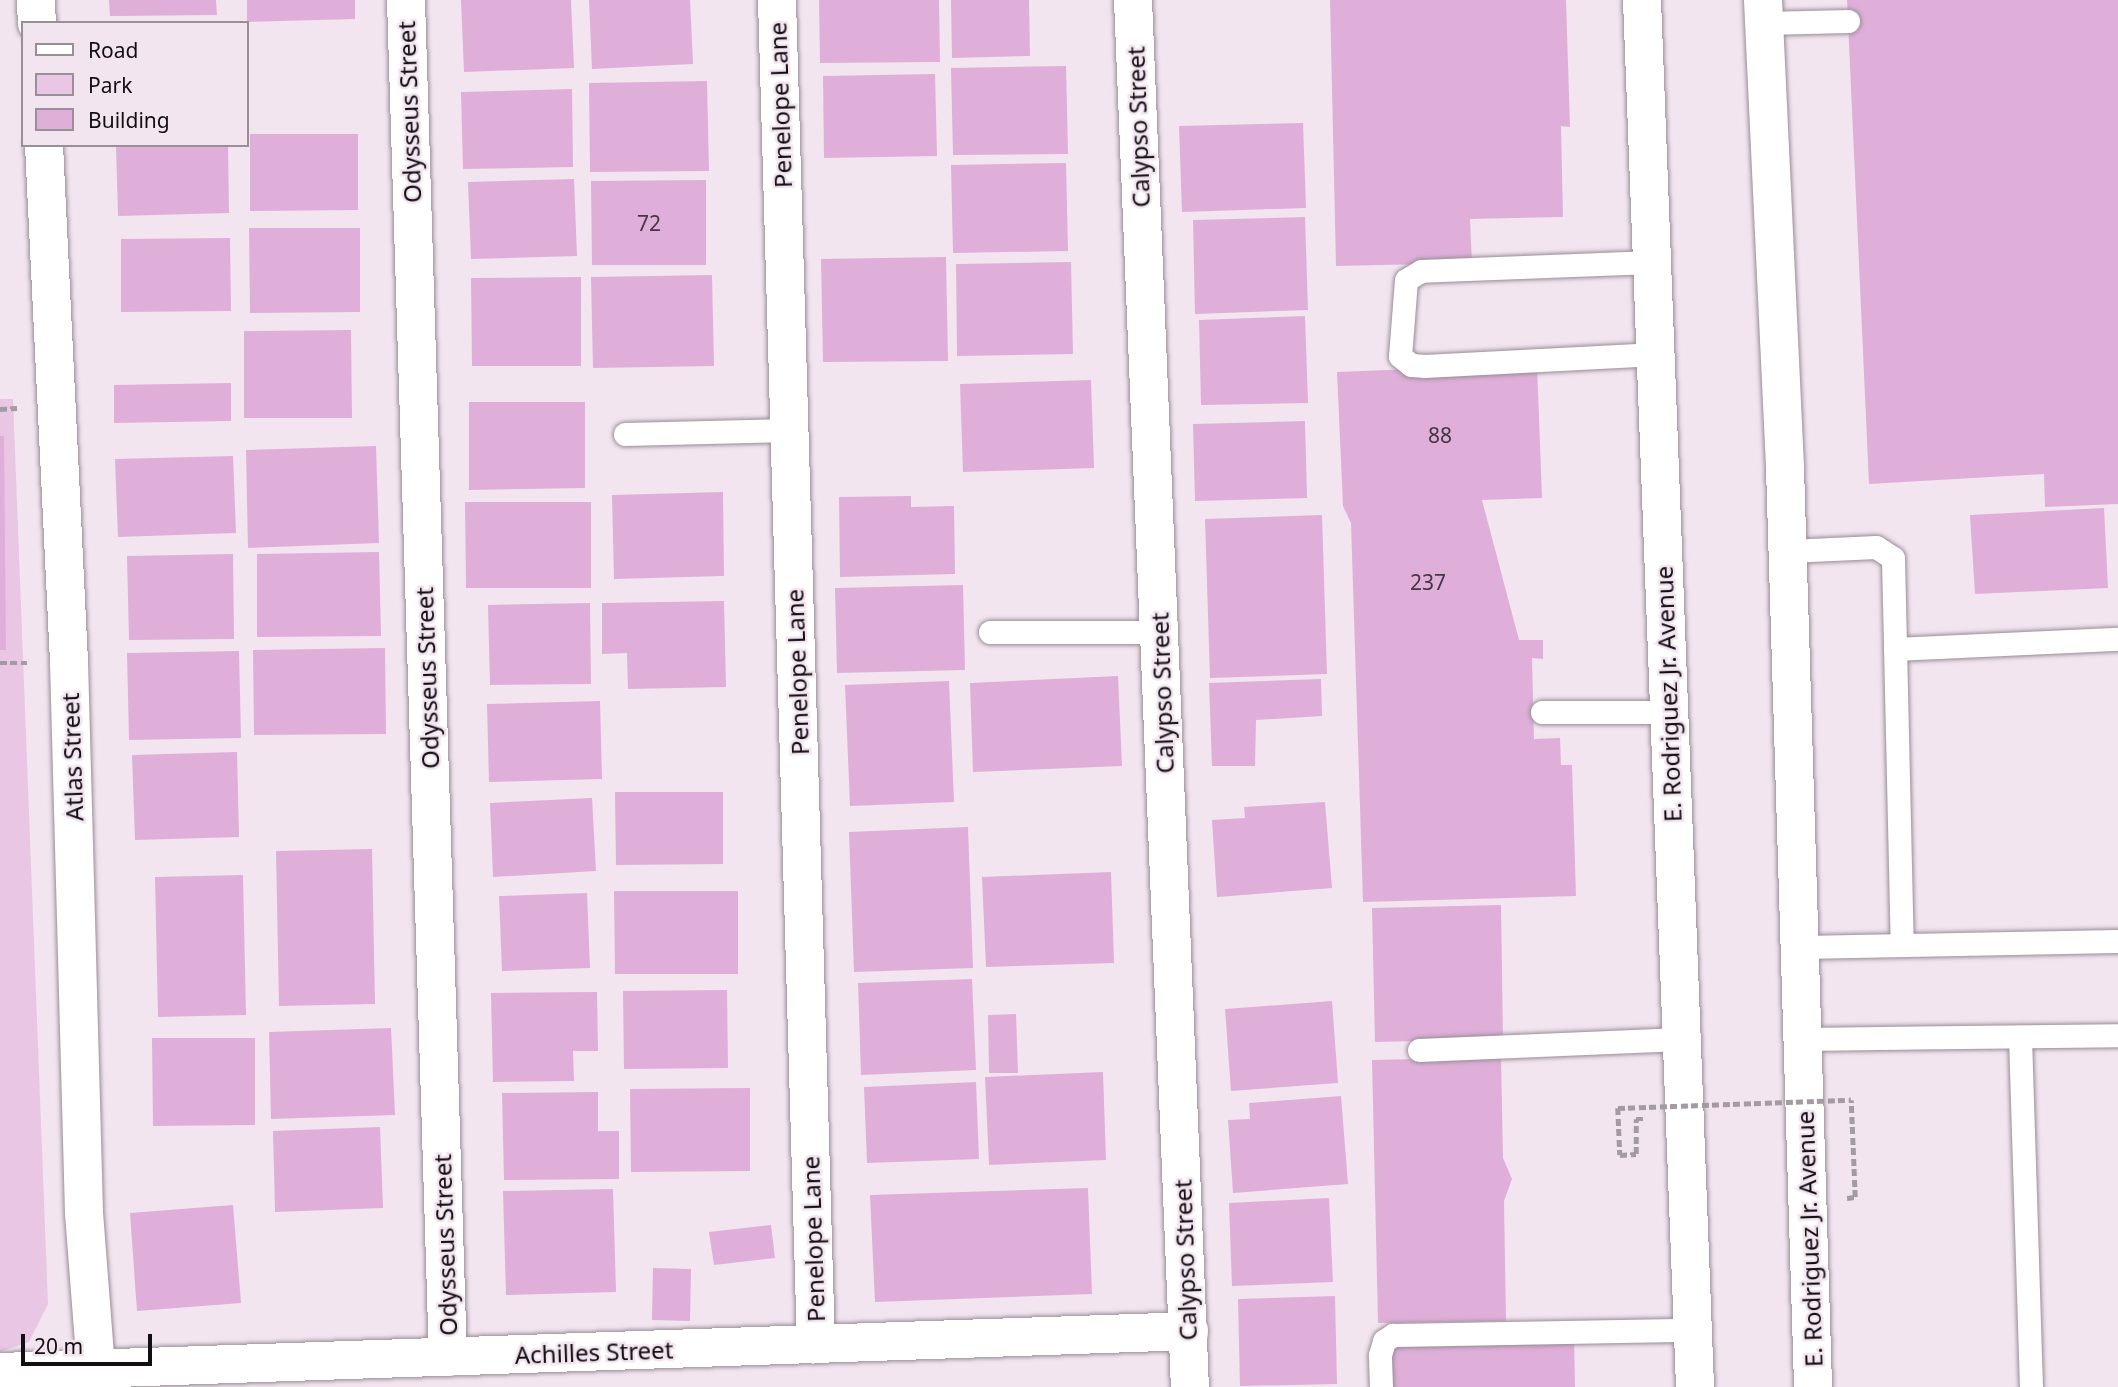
<!DOCTYPE html>
<style>
body{margin:0}
#map{position:relative;width:2118px;height:1387px;overflow:hidden;background:#f2e5f0;font-family:"Noto Sans",sans-serif}
div>[style]{position:absolute}
.green>*{inset:0;background:#eac6e5}
.building>*{inset:0;background:#dfafd9}
.path>*{height:4.5px;margin-top:-2.25px;transform-origin:0;background:repeating-linear-gradient(90deg,#a39aa2 0 7px,transparent 0 10.5px)}
.roads{filter:drop-shadow(0 0 2px #998d97) drop-shadow(0 0 2px #998d97)}
.lane>*{height:23px;margin:-11.5px;padding:0 11.5px;transform-origin:11.5px;border-radius:11.5px;background:#fff}
.street>*{height:38px;margin:-19px;padding:0 19px;transform-origin:19px;border-radius:19px;background:#fff}
.primary>*{height:38px;margin:-19px;padding:0 19px;transform-origin:19px;border-radius:19px;background:#fff}
.path-bridge>*{height:4.5px;margin-top:-2.25px;transform-origin:0;background:repeating-linear-gradient(90deg,#a39aa2 0 7px,transparent 0 10.5px)}
span{translate:-50% -50%;white-space:nowrap;text-align:center;line-height:1.15;-webkit-text-stroke:5px #f2e5f0;paint-order:stroke}
.number-label{font-size:21px;color:#453644}
.number-label span{-webkit-text-stroke-width:0}
.street-label{font-size:24px;color:#120e12}
.legend{position:absolute;left:21px;top:21px;width:228px;height:126px;box-sizing:border-box;background:#f2e5f0;border:2px solid #988f97;margin:0;padding:9px 12px;list-style:none;font-size:21px;color:#120e12}
.legend li{display:flex;align-items:center;gap:14px;height:35px}
.legend b{width:35px;border:2px solid #988f97}
.scale{position:absolute;left:21px;top:1334px;width:131px;height:32px;box-sizing:border-box;border:4px solid #120e12;border-top:0;padding-left:9px;font-size:21px;line-height:24px;white-space:nowrap;color:#120e12;-webkit-text-stroke:5px #f2e5f0;paint-order:stroke}
</style>
<div id="map">
<div class="green">
<i style="clip-path:polygon(0 399px,13px 399px,48px 1304px,29px 1342px,0 1352px)"></i>
</div>
<div class="building">
<i style="clip-path:polygon(109px 0,216px 0,217px 15px,110px 16px)"></i>
<i style="clip-path:polygon(247px 0,355px 0,355px 19px,247px 22px)"></i>
<i style="clip-path:polygon(461px 0,571px 0,574px 68px,464px 72px)"></i>
<i style="clip-path:polygon(589px 0,690px 0,693px 64px,592px 69px)"></i>
<i style="clip-path:polygon(819px 0,939px 0,940px 62px,820px 63px)"></i>
<i style="clip-path:polygon(951px 0,1029px 0,1030px 56px,952px 58px)"></i>
<i style="clip-path:polygon(1330px 0,1566px 0,1570px 127px,1561px 126px,1563px 217px,1470px 219px,1472px 263px,1336px 266px)"></i>
<i style="clip-path:polygon(1847px 0,2118px 0,2118px 504px,2045px 507px,2044px 474px,1869px 484px)"></i>
<i style="clip-path:polygon(1066px 66px,1068px 154px,953px 155px,951px 68px)"></i>
<i style="clip-path:polygon(935px 74px,937px 156px,824px 158px,823px 76px)"></i>
<i style="clip-path:polygon(707px 81px,709px 171px,590px 172px,589px 83px)"></i>
<i style="clip-path:polygon(572px 89px,573px 167px,463px 169px,461px 92px)"></i>
<i style="clip-path:polygon(1303px 123px,1306px 208px,1182px 212px,1179px 126px)"></i>
<i style="clip-path:polygon(250px 134px,358px 134px,358px 210px,250px 211px)"></i>
<i style="clip-path:polygon(116px 145px,228px 145px,229px 213px,118px 216px)"></i>
<i style="clip-path:polygon(1066px 163px,1068px 251px,953px 253px,951px 165px)"></i>
<i style="clip-path:polygon(574px 179px,577px 256px,471px 259px,468px 182px)"></i>
<i style="clip-path:polygon(706px 180px,706px 265px,592px 265px,591px 181px)"></i>
<i style="clip-path:polygon(1305px 217px,1308px 310px,1195px 314px,1193px 220px)"></i>
<i style="clip-path:polygon(249px 228px,360px 228px,360px 312px,250px 313px)"></i>
<i style="clip-path:polygon(230px 238px,231px 311px,121px 312px,121px 239px)"></i>
<i style="clip-path:polygon(946px 257px,948px 361px,823px 362px,821px 259px)"></i>
<i style="clip-path:polygon(1071px 262px,1073px 354px,957px 356px,956px 264px)"></i>
<i style="clip-path:polygon(712px 275px,714px 366px,593px 368px,591px 277px)"></i>
<i style="clip-path:polygon(581px 277px,581px 366px,472px 366px,471px 278px)"></i>
<i style="clip-path:polygon(1305px 316px,1308px 403px,1201px 405px,1199px 320px)"></i>
<i style="clip-path:polygon(351px 330px,352px 418px,244px 418px,244px 331px)"></i>
<i style="clip-path:polygon(1537px 364px,1542px 498px,1482px 500px,1519px 640px,1543px 640px,1543px 659px,1532px 658px,1534px 739px,1560px 738px,1561px 765px,1572px 765px,1576px 896px,1363px 902px,1351px 523px,1343px 506px,1337px 372px)"></i>
<i style="clip-path:polygon(1091px 380px,1094px 468px,963px 472px,960px 384px)"></i>
<i style="clip-path:polygon(231px 383px,231px 421px,114px 423px,114px 385px)"></i>
<i style="clip-path:polygon(469px 402px,585px 402px,585px 488px,469px 490px)"></i>
<i style="clip-path:polygon(1305px 421px,1307px 498px,1195px 501px,1193px 424px)"></i>
<i style="clip-path:polygon(0 436px,4px 436px,6px 650px,0 650px)"></i>
<i style="clip-path:polygon(376px 446px,379px 543px,248px 548px,246px 450px)"></i>
<i style="clip-path:polygon(233px 456px,236px 533px,118px 537px,115px 459px)"></i>
<i style="clip-path:polygon(723px 492px,724px 576px,614px 579px,612px 495px)"></i>
<i style="clip-path:polygon(911px 496px,911px 507px,954px 506px,955px 574px,840px 577px,839px 497px)"></i>
<i style="clip-path:polygon(465px 502px,591px 502px,591px 588px,466px 588px)"></i>
<i style="clip-path:polygon(2104px 508px,2108px 588px,1975px 594px,1970px 515px)"></i>
<i style="clip-path:polygon(1322px 515px,1327px 674px,1210px 678px,1205px 519px)"></i>
<i style="clip-path:polygon(379px 552px,381px 636px,257px 637px,257px 554px)"></i>
<i style="clip-path:polygon(233px 554px,234px 639px,129px 640px,127px 556px)"></i>
<i style="clip-path:polygon(963px 585px,965px 670px,837px 673px,835px 588px)"></i>
<i style="clip-path:polygon(724px 601px,726px 687px,628px 689px,627px 653px,602px 654px,602px 603px)"></i>
<i style="clip-path:polygon(590px 603px,591px 684px,490px 685px,488px 605px)"></i>
<i style="clip-path:polygon(385px 648px,386px 734px,254px 735px,253px 650px)"></i>
<i style="clip-path:polygon(239px 651px,241px 738px,129px 740px,127px 653px)"></i>
<i style="clip-path:polygon(1118px 676px,1122px 766px,973px 772px,970px 683px)"></i>
<i style="clip-path:polygon(1321px 679px,1322px 716px,1256px 720px,1255px 766px,1212px 766px,1209px 683px)"></i>
<i style="clip-path:polygon(949px 681px,954px 802px,850px 806px,845px 685px)"></i>
<i style="clip-path:polygon(600px 701px,602px 779px,489px 782px,487px 704px)"></i>
<i style="clip-path:polygon(237px 752px,239px 837px,135px 840px,132px 755px)"></i>
<i style="clip-path:polygon(615px 792px,723px 792px,723px 864px,616px 865px)"></i>
<i style="clip-path:polygon(592px 798px,596px 871px,493px 877px,490px 803px)"></i>
<i style="clip-path:polygon(1325px 802px,1332px 888px,1217px 897px,1212px 820px,1245px 818px,1244px 807px)"></i>
<i style="clip-path:polygon(968px 827px,973px 968px,854px 972px,849px 832px)"></i>
<i style="clip-path:polygon(372px 849px,375px 1004px,279px 1006px,276px 851px)"></i>
<i style="clip-path:polygon(1111px 872px,1114px 963px,986px 967px,982px 877px)"></i>
<i style="clip-path:polygon(243px 875px,246px 1015px,158px 1017px,155px 877px)"></i>
<i style="clip-path:polygon(614px 891px,738px 891px,738px 974px,615px 974px)"></i>
<i style="clip-path:polygon(587px 893px,590px 968px,502px 971px,499px 896px)"></i>
<i style="clip-path:polygon(1501px 905px,1503px 1039px,1375px 1042px,1372px 908px)"></i>
<i style="clip-path:polygon(972px 979px,976px 1070px,861px 1075px,858px 983px)"></i>
<i style="clip-path:polygon(727px 990px,728px 1068px,624px 1069px,623px 991px)"></i>
<i style="clip-path:polygon(597px 992px,598px 1051px,573px 1051px,574px 1081px,493px 1082px,491px 993px)"></i>
<i style="clip-path:polygon(1332px 1001px,1338px 1083px,1231px 1091px,1225px 1009px)"></i>
<i style="clip-path:polygon(1016px 1014px,1018px 1073px,989px 1073px,988px 1015px)"></i>
<i style="clip-path:polygon(391px 1028px,395px 1115px,271px 1119px,269px 1032px)"></i>
<i style="clip-path:polygon(152px 1038px,255px 1038px,255px 1125px,153px 1126px)"></i>
<i style="clip-path:polygon(1501px 1057px,1503px 1158px,1512px 1179px,1504px 1201px,1506px 1321px,1378px 1323px,1372px 1060px)"></i>
<i style="clip-path:polygon(1103px 1072px,1106px 1160px,989px 1165px,985px 1077px)"></i>
<i style="clip-path:polygon(976px 1082px,979px 1159px,867px 1163px,864px 1087px)"></i>
<i style="clip-path:polygon(750px 1088px,750px 1171px,631px 1172px,630px 1089px)"></i>
<i style="clip-path:polygon(598px 1092px,598px 1131px,619px 1131px,619px 1179px,504px 1180px,502px 1093px)"></i>
<i style="clip-path:polygon(1341px 1096px,1348px 1184px,1233px 1193px,1228px 1120px,1250px 1119px,1249px 1103px)"></i>
<i style="clip-path:polygon(380px 1127px,383px 1208px,275px 1212px,273px 1131px)"></i>
<i style="clip-path:polygon(1088px 1188px,1092px 1294px,875px 1302px,870px 1195px)"></i>
<i style="clip-path:polygon(613px 1189px,616px 1292px,506px 1295px,503px 1191px)"></i>
<i style="clip-path:polygon(1329px 1198px,1333px 1282px,1232px 1286px,1229px 1203px)"></i>
<i style="clip-path:polygon(233px 1205px,241px 1303px,137px 1311px,130px 1213px)"></i>
<i style="clip-path:polygon(771px 1225px,775px 1258px,714px 1265px,709px 1232px)"></i>
<i style="clip-path:polygon(653px 1268px,691px 1269px,690px 1321px,652px 1320px)"></i>
<i style="clip-path:polygon(1335px 1296px,1337px 1384px,1240px 1386px,1238px 1299px)"></i>
<i style="clip-path:polygon(1574px 1336px,1575px 1387px,1387px 1387px,1386px 1352px,1401px 1341px)"></i>
</div>
<div class="path">
<i style="left:0;top:409px;width:17px;rotate:-3deg"></i>
<i style="left:0;top:663px;width:27px"></i>
<i style="left:1618px;top:1108px;width:47px;rotate:87.6deg"></i>
<i style="left:1620px;top:1155px;width:16px;rotate:-4deg"></i>
<i style="left:1636px;top:1154px;width:35px;rotate:-90deg"></i>
<i style="left:1636px;top:1119px;width:9px"></i>
<i style="left:1847px;top:1198px;width:8px;rotate:-7deg"></i>
<i style="left:1855px;top:1197px;width:97px;rotate:-92.4deg"></i>
</div>
<div class="roads">
<div class="lane">
<i style="left:1765px;top:23px;width:83px;rotate:-1.4deg"></i>
<i style="left:1652px;top:262px;width:231px;rotate:177.8deg"></i>
<i style="left:1421px;top:271px;width:17px;rotate:149deg"></i>
<i style="left:1406px;top:280px;width:76px;rotate:94.5deg"></i>
<i style="left:1400px;top:356px;width:14px;rotate:39deg"></i>
<i style="left:1411px;top:365px;width:15px;rotate:4deg"></i>
<i style="left:1426px;top:366px;width:229px;rotate:-3deg"></i>
<i style="left:625px;top:434px;width:164px;rotate:-1.4deg"></i>
<i style="left:1788px;top:551px;width:88px;rotate:-2.6deg"></i>
<i style="left:1876px;top:547px;width:20px;rotate:33deg"></i>
<i style="left:1893px;top:558px;width:386px;rotate:88.7deg"></i>
<i style="left:990px;top:632px;width:169px"></i>
<i style="left:1895px;top:649px;width:223px;rotate:-2.6deg"></i>
<i style="left:1542px;top:712px;width:127px"></i>
<i style="left:1800px;top:947px;width:318px;rotate:-1.1deg"></i>
<i style="left:2020px;top:1037px;width:350px;rotate:88.2deg"></i>
<i style="left:1803px;top:1039px;width:315px;rotate:-0.7deg"></i>
<i style="left:1419px;top:1050px;width:262px;rotate:-2.4deg"></i>
<i style="left:1381px;top:1387px;width:32px;rotate:-92deg"></i>
<i style="left:1380px;top:1355px;width:15px;rotate:-74deg"></i>
<i style="left:1384px;top:1341px;width:11px;rotate:-34deg"></i>
<i style="left:1393px;top:1335px;width:300px;rotate:-1deg"></i>
</div>
<div class="street">
<i style="left:36px;top:0;width:23px;rotate:88deg"></i>
<i style="left:406px;top:0;width:1358px;rotate:88.23deg"></i>
<i style="left:777px;top:0;width:1345px;rotate:88.34deg"></i>
<i style="left:1133px;top:0;width:1388px;rotate:87.65deg"></i>
<i style="left:44px;top:145px;width:518px;rotate:87.23deg"></i>
<i style="left:69px;top:662px;width:551px;rotate:88.44deg"></i>
<i style="left:84px;top:1213px;width:155px;rotate:85.6deg"></i>
<i style="left:0;top:1372px;width:1190px;rotate:-1.97deg"></i>
</div>
<div class="primary">
<i style="left:1642px;top:0;width:1388px;rotate:87.81deg"></i>
<i style="left:1763px;top:0;width:469px;rotate:87.3deg"></i>
<i style="left:1785px;top:468px;width:919px;rotate:88.25deg"></i>
</div>
</div>
<div class="path-bridge">
<i style="left:1618px;top:1108px;width:233px;rotate:-2deg"></i>
</div>
<div class="number-label">
<span style="left:649px;top:223px">72</span>
<span style="left:1440px;top:435px">88</span>
<span style="left:1428px;top:582px">237</span>
</div>
<div class="street-label">
<span style="left:780px;top:105px;rotate:-92deg">Penelope Lane</span>
<span style="left:409px;top:112px;rotate:-92deg">Odysseus Street</span>
<span style="left:1138px;top:127px;rotate:-92deg">Calypso Street</span>
<span style="left:797px;top:672px;rotate:-92deg">Penelope Lane</span>
<span style="left:427px;top:678px;rotate:-92deg">Odysseus Street</span>
<span style="left:1162px;top:693px;rotate:-92deg">Calypso Street</span>
<span style="left:1668px;top:694px;rotate:-92deg">E. Rodriguez Jr. Avenue</span>
<span style="left:72px;top:757px;rotate:-92deg">Atlas Street</span>
<span style="left:813px;top:1239px;rotate:-92deg">Penelope Lane</span>
<span style="left:1809px;top:1239px;rotate:-92deg">E. Rodriguez Jr. Avenue</span>
<span style="left:445px;top:1245px;rotate:-92deg">Odysseus Street</span>
<span style="left:1185px;top:1260px;rotate:-92deg">Calypso Street</span>
<span style="left:594px;top:1352px;rotate:-2deg">Achilles Street</span>
</div>
<ul class="legend">
<li><b style="height:9px;background:#fff"></b>Road</li>
<li><b style="height:19px;background:#eac6e5"></b>Park</li>
<li><b style="height:19px;background:#dfafd9"></b>Building</li>
</ul>
<div class="scale">20 m</div>
</div>
